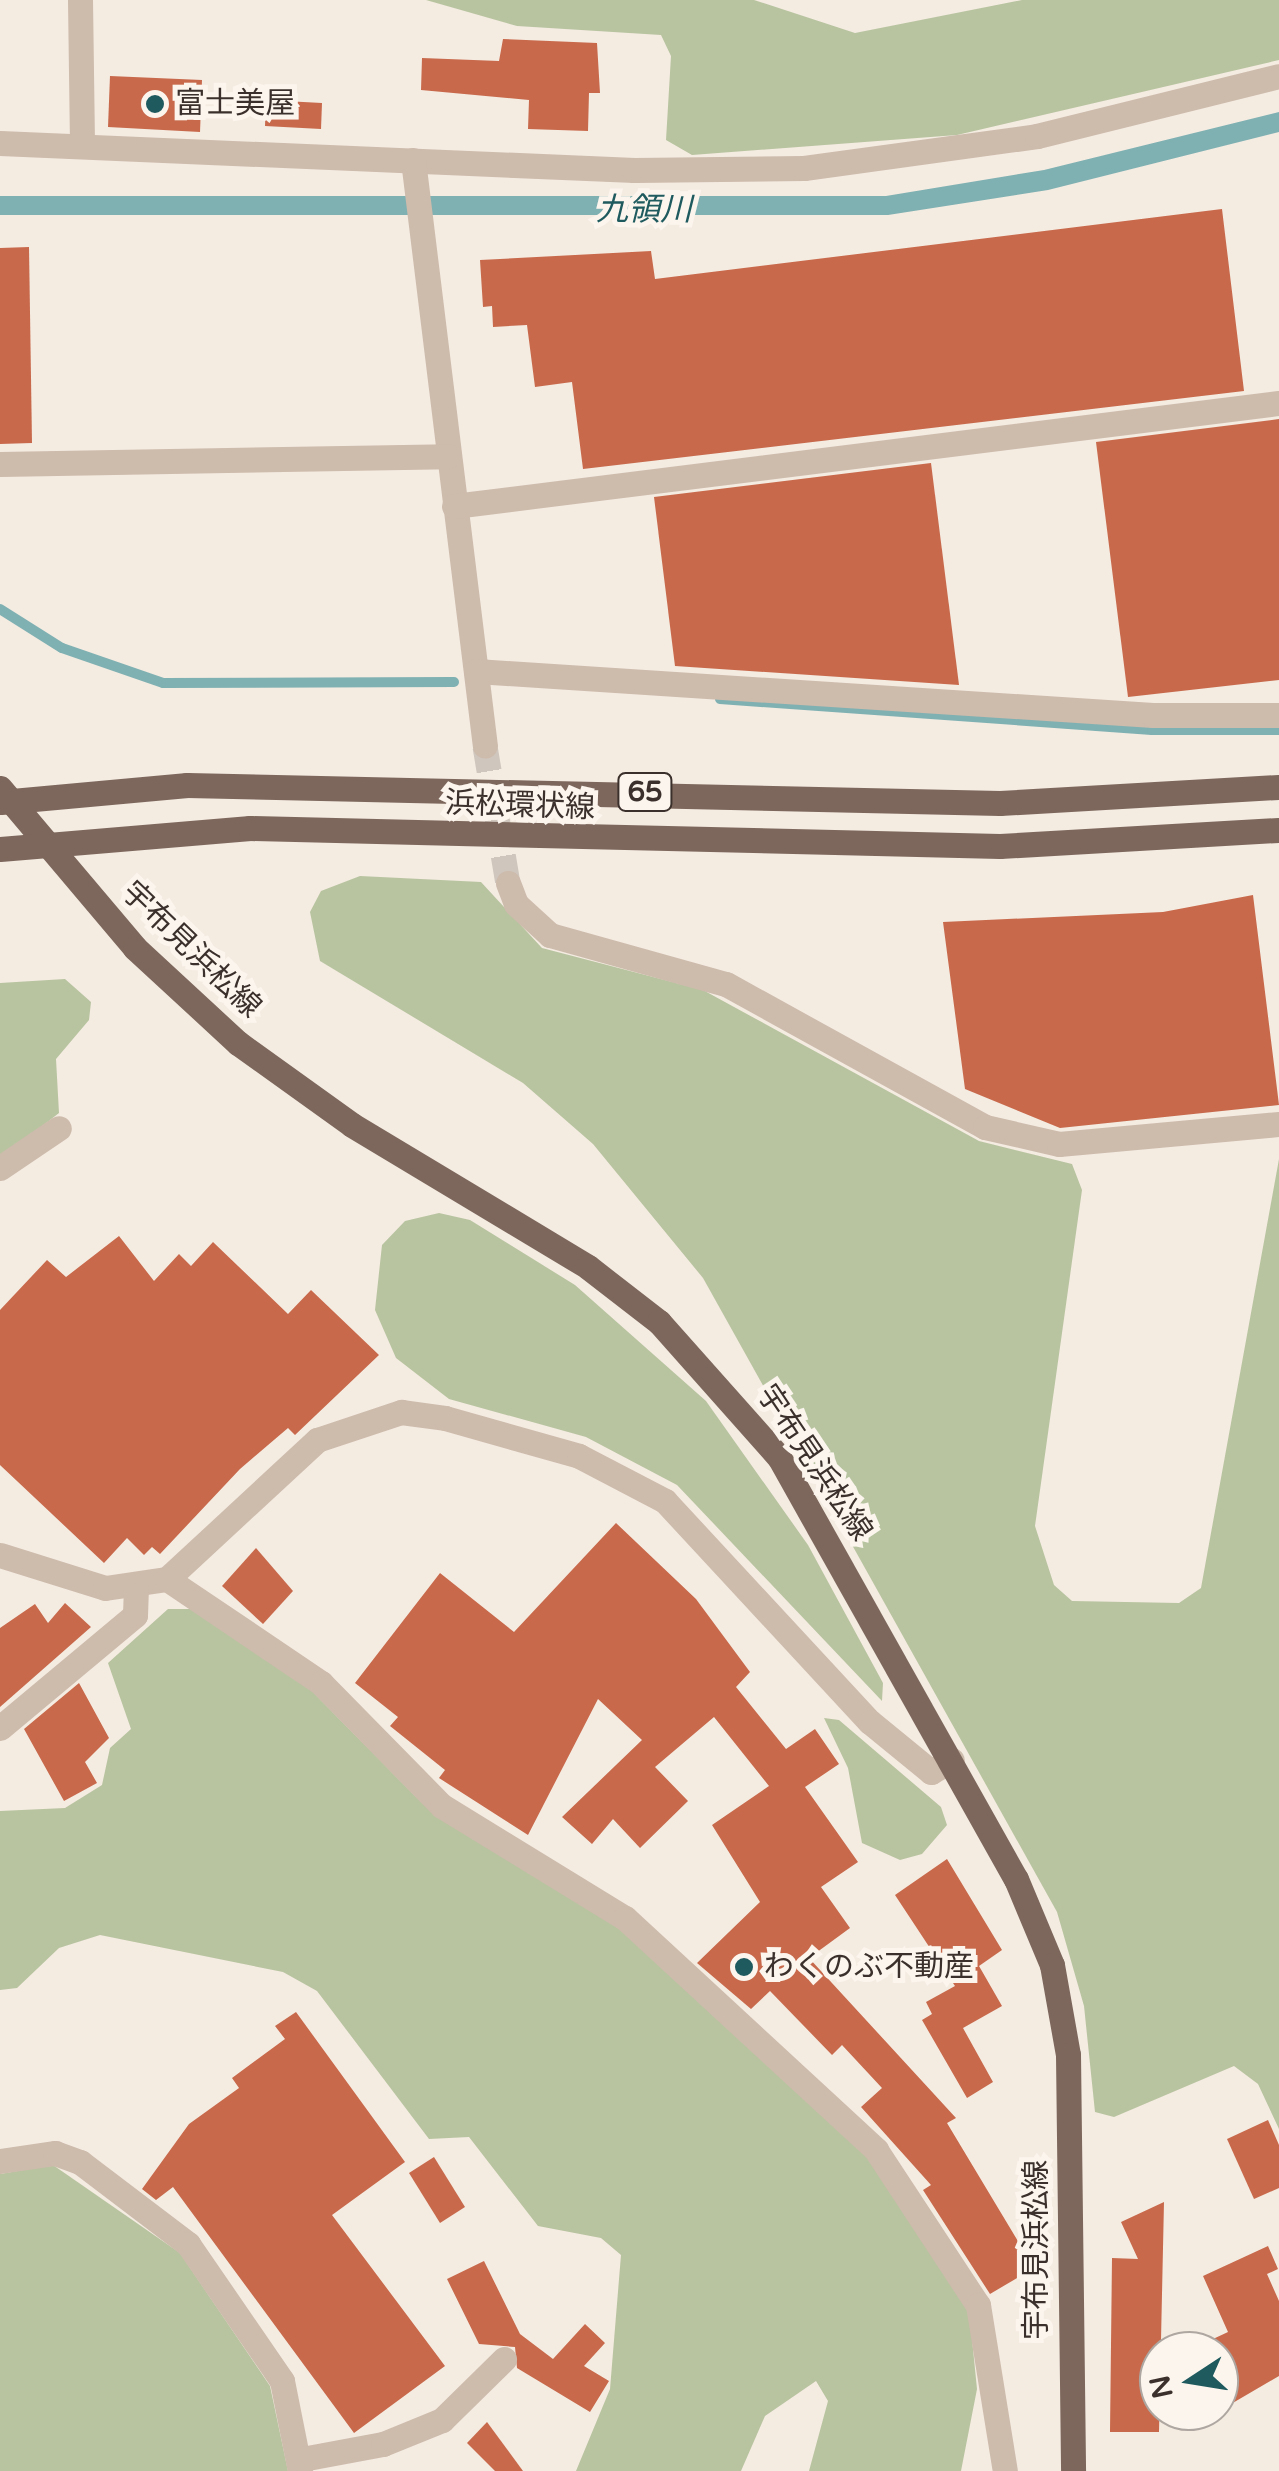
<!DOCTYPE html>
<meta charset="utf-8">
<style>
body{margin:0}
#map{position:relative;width:1279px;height:2471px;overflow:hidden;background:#f4ebe1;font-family:"Varela Round","Noto Sans JP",sans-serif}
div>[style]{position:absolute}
.green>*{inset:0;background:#b8c4a0}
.water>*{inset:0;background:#7fb0b2}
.stream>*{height:10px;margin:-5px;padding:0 5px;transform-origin:5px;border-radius:5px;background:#7fb0b2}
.building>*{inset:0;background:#c8694b}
.minor-tunnel>*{height:25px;margin-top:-12.5px;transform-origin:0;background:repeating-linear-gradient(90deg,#cfc6bd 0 25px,transparent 0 37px)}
.minor>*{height:25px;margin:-12.5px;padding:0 12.5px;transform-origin:12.5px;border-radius:12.5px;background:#cdbbac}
.major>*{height:25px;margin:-12.5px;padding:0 12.5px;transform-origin:12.5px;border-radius:12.5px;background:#7d675c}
.dots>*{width:28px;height:28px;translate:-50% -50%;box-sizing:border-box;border:5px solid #fbf5ee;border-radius:50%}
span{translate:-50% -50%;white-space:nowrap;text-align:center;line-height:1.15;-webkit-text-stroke:10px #fbf5ee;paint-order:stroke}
.shield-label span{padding:2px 8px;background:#fbf5ee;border:2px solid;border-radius:8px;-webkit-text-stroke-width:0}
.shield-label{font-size:28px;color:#3b302b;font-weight:700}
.poi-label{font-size:30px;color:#3b302b}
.left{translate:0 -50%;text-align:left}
.street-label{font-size:30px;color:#3b302b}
.water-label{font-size:32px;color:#1f5a5e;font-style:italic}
.north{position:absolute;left:1139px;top:2331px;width:100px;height:100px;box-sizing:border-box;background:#fbf5ee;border:2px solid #aea6a0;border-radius:50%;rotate:258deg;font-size:28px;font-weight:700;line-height:40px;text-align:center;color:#3b302b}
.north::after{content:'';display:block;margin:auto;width:35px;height:45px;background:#1f5a5e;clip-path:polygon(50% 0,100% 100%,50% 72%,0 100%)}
</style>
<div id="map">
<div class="green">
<i style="clip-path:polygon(426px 0,754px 0,855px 33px,1022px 0,1279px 0,1279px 60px,957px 135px,692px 155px,666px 140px,671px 56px,661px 35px,517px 26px)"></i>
<i style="clip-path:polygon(360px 876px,481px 882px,542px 948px,703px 990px,979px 1141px,1072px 1164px,1082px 1190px,1035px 1526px,1054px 1585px,1072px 1601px,1179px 1603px,1201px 1588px,1279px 1159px,1279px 2129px,1258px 2084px,1234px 2066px,1114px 2117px,1095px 2112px,1084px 2006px,1057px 1912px,703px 1278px,593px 1144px,523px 1083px,320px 961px,310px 912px,321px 891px)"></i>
<i style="clip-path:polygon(65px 979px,91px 1002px,89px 1020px,56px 1059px,59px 1113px,0 1159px,0 983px)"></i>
<i style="clip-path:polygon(439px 1213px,470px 1220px,575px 1285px,706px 1401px,808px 1545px,883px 1683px,882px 1701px,677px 1485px,586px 1437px,449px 1399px,396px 1358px,375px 1310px,382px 1245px,405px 1221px)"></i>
<i style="clip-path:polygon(168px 1609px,198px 1609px,298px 1677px,421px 1802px,619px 1925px,869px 2157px,969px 2309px,977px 2389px,961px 2471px,809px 2471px,828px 2401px,816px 2381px,765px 2416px,741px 2471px,576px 2471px,610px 2389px,621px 2255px,601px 2238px,538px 2226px,469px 2137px,429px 2139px,317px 1991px,283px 1972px,100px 1935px,59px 1948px,17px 1988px,0 1990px,0 1811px,65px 1808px,102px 1785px,110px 1748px,131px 1729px,108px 1663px)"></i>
<i style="clip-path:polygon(824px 1718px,839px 1720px,941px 1807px,947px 1825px,922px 1854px,900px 1860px,862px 1843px,848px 1768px)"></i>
<i style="clip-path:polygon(53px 2165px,180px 2253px,270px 2386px,288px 2471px,0 2471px,0 2174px)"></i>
</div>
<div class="water">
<i style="clip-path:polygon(1279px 112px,1279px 132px,1048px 190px,888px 215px,0 215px,0 196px,886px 196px,1044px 170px)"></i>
</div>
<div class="stream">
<i style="left:0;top:609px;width:73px;rotate:32.2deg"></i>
<i style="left:62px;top:648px;width:107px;rotate:19.1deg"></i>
<i style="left:163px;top:683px;width:291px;rotate:-0.2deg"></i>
<i style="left:720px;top:699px;width:433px;rotate:4.1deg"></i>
<i style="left:1152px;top:730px;width:127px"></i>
</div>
<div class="building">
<i style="clip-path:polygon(503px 39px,597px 43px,600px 93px,589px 93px,588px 131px,528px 129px,529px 100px,421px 90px,422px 58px,499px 61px)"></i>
<i style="clip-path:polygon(110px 76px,202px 80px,200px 132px,108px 127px)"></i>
<i style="clip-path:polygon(266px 100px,322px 103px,321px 129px,265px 126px)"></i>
<i style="clip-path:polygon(1222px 209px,1244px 391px,583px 469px,572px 382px,535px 387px,527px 325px,493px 327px,492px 306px,483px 307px,480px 260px,651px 251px,655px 279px)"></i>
<i style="clip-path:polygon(29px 247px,32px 443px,0 444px,0 248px)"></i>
<i style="clip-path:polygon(1279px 419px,1279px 680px,1128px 697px,1096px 442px)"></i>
<i style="clip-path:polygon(931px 463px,959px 685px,675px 666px,654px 497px)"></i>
<i style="clip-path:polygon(1253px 895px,1279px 1105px,1060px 1128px,965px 1089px,943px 922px,1163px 912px)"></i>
<i style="clip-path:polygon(119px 1236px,154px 1281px,179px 1254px,191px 1266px,213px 1242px,288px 1314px,311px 1290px,379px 1355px,295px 1435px,288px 1428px,240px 1469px,160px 1554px,152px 1547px,144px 1555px,127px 1538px,104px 1563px,0 1465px,0 1310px,47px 1260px,66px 1277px)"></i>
<i style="clip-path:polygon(616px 1523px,696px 1599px,750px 1672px,736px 1687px,786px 1749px,815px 1729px,839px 1764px,805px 1787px,858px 1862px,821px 1887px,850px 1928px,809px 1958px,956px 2118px,947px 2123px,1034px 2268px,990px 2294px,923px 2190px,931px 2185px,861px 2107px,882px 2088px,842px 2045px,832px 2055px,770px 1991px,751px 2009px,697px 1963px,760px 1902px,712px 1825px,769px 1786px,714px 1717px,655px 1767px,688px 1801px,640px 1848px,613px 1819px,592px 1844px,562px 1817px,642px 1740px,598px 1699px,528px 1835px,439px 1778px,445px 1770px,390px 1726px,398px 1717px,355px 1683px,440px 1573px,514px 1632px)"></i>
<i style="clip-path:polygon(256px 1548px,293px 1591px,263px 1624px,222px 1586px)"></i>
<i style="clip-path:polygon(65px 1603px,91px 1627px,0 1707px,0 1628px,35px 1604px,48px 1623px)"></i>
<i style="clip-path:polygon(79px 1683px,109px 1738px,85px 1762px,97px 1783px,64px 1801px,24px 1729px)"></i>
<i style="clip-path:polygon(947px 1859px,1002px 1950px,979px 1966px,1002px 2006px,963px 2028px,993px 2082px,967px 2098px,922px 2020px,932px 2014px,926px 2002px,955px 1986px,895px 1895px)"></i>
<i style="clip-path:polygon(296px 2012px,405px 2162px,332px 2215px,445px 2366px,354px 2433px,173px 2187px,156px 2200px,142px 2189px,189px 2124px,239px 2088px,232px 2078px,285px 2039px,275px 2026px)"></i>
<i style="clip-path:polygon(1268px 2120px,1279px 2145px,1279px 2188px,1254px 2199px,1227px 2139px)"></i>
<i style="clip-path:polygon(434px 2157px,465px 2207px,440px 2223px,409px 2173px)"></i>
<i style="clip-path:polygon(1164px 2202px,1159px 2432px,1110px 2432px,1112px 2258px,1138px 2259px,1121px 2222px)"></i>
<i style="clip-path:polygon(1268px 2246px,1278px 2269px,1267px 2274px,1279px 2301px,1279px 2376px,1219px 2411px,1213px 2339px,1228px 2332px,1203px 2276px)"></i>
<i style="clip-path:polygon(484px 2261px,520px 2334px,553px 2359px,585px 2324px,605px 2343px,584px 2366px,609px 2381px,590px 2412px,517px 2368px,515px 2347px,479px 2344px,447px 2279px)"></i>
<i style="clip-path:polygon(487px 2422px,523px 2471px,495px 2471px,467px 2443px)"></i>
</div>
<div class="minor-tunnel">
<i style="left:485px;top:746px;width:139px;rotate:80.5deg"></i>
</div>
<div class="minor">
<i style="left:80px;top:0;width:146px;rotate:89.2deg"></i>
<i style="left:0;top:143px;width:635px;rotate:2.44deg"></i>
<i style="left:634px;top:170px;width:170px;rotate:-0.7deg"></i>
<i style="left:804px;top:168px;width:235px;rotate:-7.8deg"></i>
<i style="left:1037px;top:136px;width:249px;rotate:-13.9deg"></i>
<i style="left:413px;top:160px;width:590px;rotate:83deg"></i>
<i style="left:0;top:464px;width:448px;rotate:-1deg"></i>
<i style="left:454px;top:506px;width:831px;rotate:-7.12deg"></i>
<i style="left:476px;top:671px;width:678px;rotate:3.72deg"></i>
<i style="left:1153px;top:715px;width:126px"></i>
<i style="left:508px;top:883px;width:22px;rotate:69deg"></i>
<i style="left:516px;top:904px;width:46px;rotate:42.4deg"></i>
<i style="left:550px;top:935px;width:183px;rotate:15.6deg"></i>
<i style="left:726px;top:984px;width:296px;rotate:28.9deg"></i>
<i style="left:985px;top:1127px;width:76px;rotate:12.9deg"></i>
<i style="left:1059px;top:1144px;width:221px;rotate:-5.2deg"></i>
<i style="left:0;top:1168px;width:71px;rotate:-34.1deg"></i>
<i style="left:0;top:1555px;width:110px;rotate:17.4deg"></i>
<i style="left:105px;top:1588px;width:63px;rotate:-8.3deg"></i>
<i style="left:167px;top:1579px;width:205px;rotate:-42.8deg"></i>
<i style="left:317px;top:1440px;width:89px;rotate:-18.4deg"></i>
<i style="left:401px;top:1412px;width:44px;rotate:7.8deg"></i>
<i style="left:445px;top:1418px;width:139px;rotate:15.8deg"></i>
<i style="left:579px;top:1456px;width:97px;rotate:27.6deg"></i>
<i style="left:665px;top:1501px;width:301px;rotate:47.2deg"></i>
<i style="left:870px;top:1722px;width:79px;rotate:39.3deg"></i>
<i style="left:931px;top:1772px;width:24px;rotate:-30deg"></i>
<i style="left:167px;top:1579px;width:186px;rotate:34deg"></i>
<i style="left:321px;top:1683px;width:173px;rotate:45.5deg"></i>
<i style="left:442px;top:1806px;width:215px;rotate:31.5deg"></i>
<i style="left:625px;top:1918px;width:342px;rotate:42.7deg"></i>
<i style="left:876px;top:2150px;width:186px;rotate:56.7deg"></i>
<i style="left:978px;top:2305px;width:168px;rotate:80.8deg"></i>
<i style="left:0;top:1728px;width:176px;rotate:-39.9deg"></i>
<i style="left:135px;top:1615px;width:26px;rotate:-88deg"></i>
<i style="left:0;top:2161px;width:56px;rotate:-8.3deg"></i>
<i style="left:55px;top:2153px;width:27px;rotate:20deg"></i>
<i style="left:80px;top:2162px;width:136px;rotate:37.2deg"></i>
<i style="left:188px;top:2244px;width:166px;rotate:55.5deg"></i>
<i style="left:282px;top:2381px;width:92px;rotate:78.7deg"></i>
<i style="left:302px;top:2459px;width:82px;rotate:-10.5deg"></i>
<i style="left:383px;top:2444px;width:64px;rotate:-22.1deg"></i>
<i style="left:442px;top:2420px;width:87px;rotate:-44.5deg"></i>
</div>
<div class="major">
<i style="left:0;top:788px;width:209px;rotate:49.8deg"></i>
<i style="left:135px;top:948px;width:140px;rotate:42.7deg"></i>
<i style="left:238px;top:1043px;width:140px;rotate:35.7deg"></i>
<i style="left:352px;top:1125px;width:275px;rotate:31deg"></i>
<i style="left:588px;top:1267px;width:90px;rotate:37.8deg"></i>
<i style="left:659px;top:1322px;width:181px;rotate:48.4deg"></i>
<i style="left:779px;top:1457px;width:484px;rotate:60.7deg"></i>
<i style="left:1016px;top:1879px;width:93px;rotate:67.3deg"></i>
<i style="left:1052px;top:1965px;width:91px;rotate:79.9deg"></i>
<i style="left:1068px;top:2055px;width:416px;rotate:89.3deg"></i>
<i style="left:1px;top:802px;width:187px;rotate:-5.2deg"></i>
<i style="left:187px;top:785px;width:813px;rotate:1.27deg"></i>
<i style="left:1000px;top:803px;width:279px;rotate:-3.3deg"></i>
<i style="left:0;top:849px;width:251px;rotate:-4.8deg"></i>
<i style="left:250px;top:828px;width:750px;rotate:1.37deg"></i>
<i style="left:1000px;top:846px;width:279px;rotate:-3.3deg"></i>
</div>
<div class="dots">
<i style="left:155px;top:104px;background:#1f5a5e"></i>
<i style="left:744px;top:1967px;background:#1f5a5e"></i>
</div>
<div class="shield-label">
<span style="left:645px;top:792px">65</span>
</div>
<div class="poi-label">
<span class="left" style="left:175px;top:104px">富士美屋</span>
<span class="left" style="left:764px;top:1967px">わくのぶ不動産</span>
</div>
<div class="street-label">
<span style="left:520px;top:806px;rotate:2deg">浜松環状線</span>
<span style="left:191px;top:950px;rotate:44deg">宇布見浜松線</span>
<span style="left:814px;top:1463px;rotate:56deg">宇布見浜松線</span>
<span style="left:1037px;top:2250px;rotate:-90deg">宇布見浜松線</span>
</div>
<div class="water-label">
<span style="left:644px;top:210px">九領川</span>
</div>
<div class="north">N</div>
</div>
